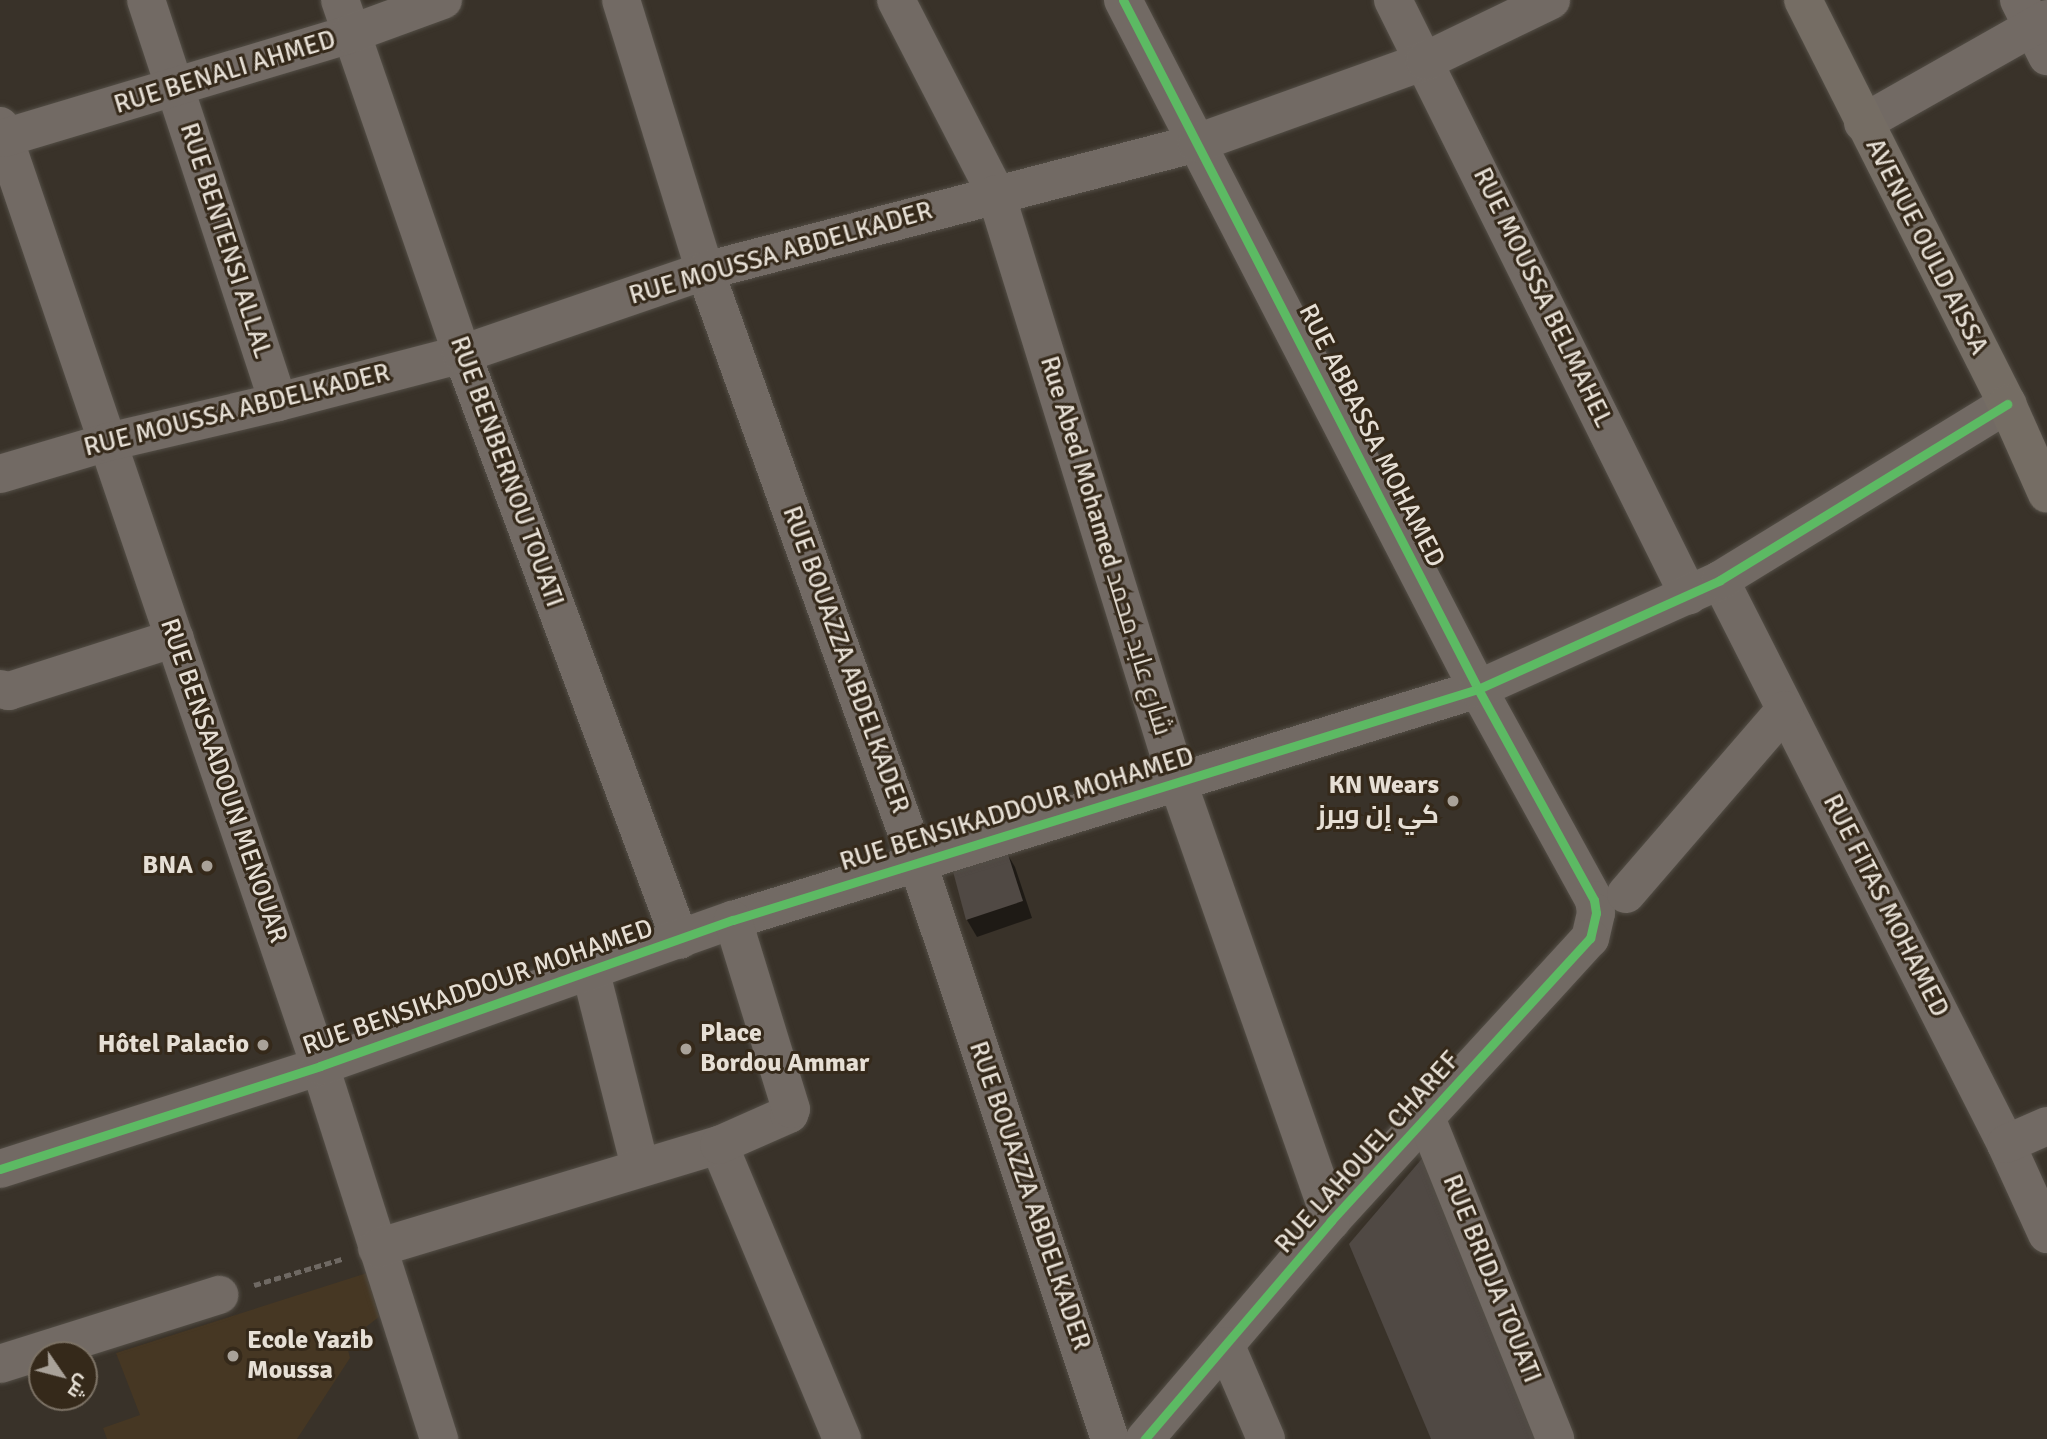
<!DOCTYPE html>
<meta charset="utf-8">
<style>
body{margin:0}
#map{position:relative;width:2047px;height:1439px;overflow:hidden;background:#393229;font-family:Signika,Cairo,sans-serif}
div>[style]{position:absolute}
.built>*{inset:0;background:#463723}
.shadow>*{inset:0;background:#0007}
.building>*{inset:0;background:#504944}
.path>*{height:4.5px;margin-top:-2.25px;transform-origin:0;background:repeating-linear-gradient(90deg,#6f6963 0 7px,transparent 0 10.5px)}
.roads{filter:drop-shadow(0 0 2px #534e46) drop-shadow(0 0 2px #534e46)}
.street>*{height:38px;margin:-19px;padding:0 19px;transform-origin:19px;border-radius:19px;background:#726a64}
.secondary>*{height:38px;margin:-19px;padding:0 19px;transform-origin:19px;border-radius:19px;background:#756d64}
.cycleway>*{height:9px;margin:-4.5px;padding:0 4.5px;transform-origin:4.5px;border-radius:4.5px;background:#5cba63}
.dots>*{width:19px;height:19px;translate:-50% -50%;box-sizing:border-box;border:4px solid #35291a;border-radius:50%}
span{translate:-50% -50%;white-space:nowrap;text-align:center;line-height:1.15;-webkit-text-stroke:6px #35291a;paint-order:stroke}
.street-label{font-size:26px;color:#e6dfd5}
.poi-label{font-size:26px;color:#e6dfd5;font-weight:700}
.right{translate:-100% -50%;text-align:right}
.left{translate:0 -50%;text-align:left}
.north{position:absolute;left:28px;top:1341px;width:70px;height:70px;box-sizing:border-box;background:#35291a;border:2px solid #7c7265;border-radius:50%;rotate:125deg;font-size:19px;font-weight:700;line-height:28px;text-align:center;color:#e6dfd5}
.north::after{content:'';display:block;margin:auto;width:24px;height:32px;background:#a9a299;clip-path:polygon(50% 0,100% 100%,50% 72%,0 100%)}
</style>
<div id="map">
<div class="built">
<i style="clip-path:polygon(367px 1273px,379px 1317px,346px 1342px,350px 1358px,297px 1439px,107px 1439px,103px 1428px,140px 1415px,116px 1353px)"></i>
</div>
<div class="shadow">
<i style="clip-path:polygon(1005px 850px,1015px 867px,1032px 918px,977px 937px,967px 920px)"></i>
</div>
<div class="building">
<i style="clip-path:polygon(1006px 848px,1023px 901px,966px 920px,951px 864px)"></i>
<i style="clip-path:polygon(1426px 1154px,1539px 1439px,1431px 1439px,1349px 1244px)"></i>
</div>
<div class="path">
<i style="left:254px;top:1285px;width:92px;rotate:-16.5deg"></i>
</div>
<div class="roads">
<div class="street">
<i style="left:146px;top:0;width:423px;rotate:71.8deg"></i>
<i style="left:340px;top:0;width:374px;rotate:71deg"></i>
<i style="left:462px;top:354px;width:625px;rotate:69.59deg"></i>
<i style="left:621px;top:0;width:284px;rotate:72.8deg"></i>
<i style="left:705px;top:271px;width:630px;rotate:70.24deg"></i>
<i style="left:918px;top:864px;width:606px;rotate:71.54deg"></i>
<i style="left:896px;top:0;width:218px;rotate:62.7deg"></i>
<i style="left:996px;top:194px;width:616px;rotate:72.83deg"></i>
<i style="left:1178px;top:783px;width:464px;rotate:70.7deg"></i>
<i style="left:1123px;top:0;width:775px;rotate:62.74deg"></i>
<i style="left:1478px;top:689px;width:241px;rotate:61.2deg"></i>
<i style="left:1594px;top:900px;width:13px;rotate:81deg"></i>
<i style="left:1596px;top:913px;width:26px;rotate:103deg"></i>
<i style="left:1590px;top:938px;width:384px;rotate:132.5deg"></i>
<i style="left:1331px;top:1221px;width:287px;rotate:130.5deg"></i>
<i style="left:1393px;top:0;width:665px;rotate:63.59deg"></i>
<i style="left:2019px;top:0;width:63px;rotate:63.4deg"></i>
<i style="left:1863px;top:123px;width:211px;rotate:-29.5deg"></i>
<i style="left:0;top:126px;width:993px;rotate:71.2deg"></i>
<i style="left:320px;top:1066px;width:392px;rotate:72.3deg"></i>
<i style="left:4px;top:138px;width:361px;rotate:-16.7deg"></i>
<i style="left:350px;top:34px;width:99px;rotate:-20.1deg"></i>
<i style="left:0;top:474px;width:113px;rotate:-16.5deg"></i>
<i style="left:108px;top:442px;width:175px;rotate:-13.2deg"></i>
<i style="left:278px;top:402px;width:190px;rotate:-14.6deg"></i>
<i style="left:462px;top:354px;width:257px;rotate:-18.9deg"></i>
<i style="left:705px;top:271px;width:508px;rotate:-14.58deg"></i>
<i style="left:1197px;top:143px;width:242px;rotate:-19.8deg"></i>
<i style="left:1425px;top:61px;width:140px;rotate:-25.8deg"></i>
<i style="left:1720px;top:580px;width:632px;rotate:63.11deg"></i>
<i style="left:2006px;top:1144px;width:99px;rotate:65.5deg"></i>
<i style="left:0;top:689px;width:9px;rotate:13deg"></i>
<i style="left:9px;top:691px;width:174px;rotate:-17.7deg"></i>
<i style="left:1626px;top:894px;width:243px;rotate:-49.2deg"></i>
<i style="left:590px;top:969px;width:204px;rotate:75.8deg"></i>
<i style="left:1427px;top:1120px;width:344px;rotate:68.1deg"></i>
<i style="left:2006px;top:1144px;width:45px;rotate:-23.7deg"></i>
<i style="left:719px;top:1145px;width:319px;rotate:67.3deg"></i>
<i style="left:0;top:1169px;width:336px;rotate:-17.8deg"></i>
<i style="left:320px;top:1066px;width:438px;rotate:-19.5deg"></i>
<i style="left:733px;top:920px;width:780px;rotate:-17.23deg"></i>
<i style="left:1478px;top:689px;width:265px;rotate:-24.2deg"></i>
<i style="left:1720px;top:580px;width:337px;rotate:-31.5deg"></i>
<i style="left:377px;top:1248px;width:357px;rotate:-16.8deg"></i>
<i style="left:719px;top:1145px;width:77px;rotate:-23.9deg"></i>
<i style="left:789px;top:1114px;width:5px;rotate:-68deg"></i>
<i style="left:791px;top:1109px;width:198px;rotate:-107.1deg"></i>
<i style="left:1226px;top:1346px;width:101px;rotate:66.7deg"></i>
<i style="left:0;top:1364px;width:230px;rotate:-17.5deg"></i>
</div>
<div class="secondary">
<i style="left:1803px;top:0;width:453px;rotate:63.2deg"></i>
<i style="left:2007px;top:404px;width:98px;rotate:66deg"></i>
</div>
</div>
<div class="cycleway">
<i style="left:1123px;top:0;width:775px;rotate:62.74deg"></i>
<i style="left:1478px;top:689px;width:241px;rotate:61.2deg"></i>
<i style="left:1594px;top:900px;width:13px;rotate:81deg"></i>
<i style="left:1596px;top:913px;width:26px;rotate:103deg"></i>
<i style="left:1590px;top:938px;width:384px;rotate:132.5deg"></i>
<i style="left:1331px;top:1221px;width:287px;rotate:130.5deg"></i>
<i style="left:0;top:1169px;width:336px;rotate:-17.8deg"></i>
<i style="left:320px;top:1066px;width:438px;rotate:-19.5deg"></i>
<i style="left:733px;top:920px;width:780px;rotate:-17.23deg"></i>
<i style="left:1478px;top:689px;width:265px;rotate:-24.2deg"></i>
<i style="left:1720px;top:580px;width:337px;rotate:-31.5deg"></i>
</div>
<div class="dots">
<i style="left:1453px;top:801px;background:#a9a299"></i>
<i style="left:207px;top:866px;background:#a9a299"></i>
<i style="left:263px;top:1045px;background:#a9a299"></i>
<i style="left:686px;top:1049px;background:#a9a299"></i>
<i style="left:233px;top:1356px;background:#a9a299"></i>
</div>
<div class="street-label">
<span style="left:225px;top:73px;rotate:-17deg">RUE BENALI AHMED</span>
<span style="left:225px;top:241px;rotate:72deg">RUE BENTENSI ALLAL</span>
<span style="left:1926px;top:247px;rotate:63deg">AVENUE OULD AISSA</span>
<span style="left:781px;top:254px;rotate:-16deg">RUE MOUSSA ABDELKADER</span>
<span style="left:1542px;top:298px;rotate:64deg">RUE MOUSSA BELMAHEL</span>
<span style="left:237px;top:411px;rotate:-14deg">RUE MOUSSA ABDELKADER</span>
<span style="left:1371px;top:436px;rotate:63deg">RUE ABBASSA MOHAMED</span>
<span style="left:506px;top:472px;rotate:70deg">RUE BENBERNOU TOUATI</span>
<span style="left:1105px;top:546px;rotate:73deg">Rue Abed Mohamed شارع عابد محمد</span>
<span style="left:845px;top:660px;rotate:70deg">RUE BOUAZZA ABDELKADER</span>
<span style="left:223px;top:781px;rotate:71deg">RUE BENSAADOUN MENOUAR</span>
<span style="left:1017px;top:810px;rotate:-17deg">RUE BENSIKADDOUR MOHAMED</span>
<span style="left:1885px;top:906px;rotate:63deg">RUE FITAS MOHAMED</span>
<span style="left:478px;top:988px;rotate:-19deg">RUE BENSIKADDOUR MOHAMED</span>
<span style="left:1368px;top:1153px;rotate:-48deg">RUE LAHOUEL CHAREF</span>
<span style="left:1029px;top:1196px;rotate:71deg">RUE BOUAZZA ABDELKADER</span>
<span style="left:1491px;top:1279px;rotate:68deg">RUE BRIDJA TOUATI</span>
</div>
<div class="poi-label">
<span class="right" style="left:1439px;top:801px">KN Wears<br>كي إن ويرز</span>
<span class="right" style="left:193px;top:866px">BNA</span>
<span class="left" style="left:700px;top:1049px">Place<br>Bordou Ammar</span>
<span class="right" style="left:249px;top:1045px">Hôtel Palacio</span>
<span class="left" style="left:247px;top:1356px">Ecole Yazib<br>Moussa</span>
</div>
<div class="north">ش</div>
</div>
